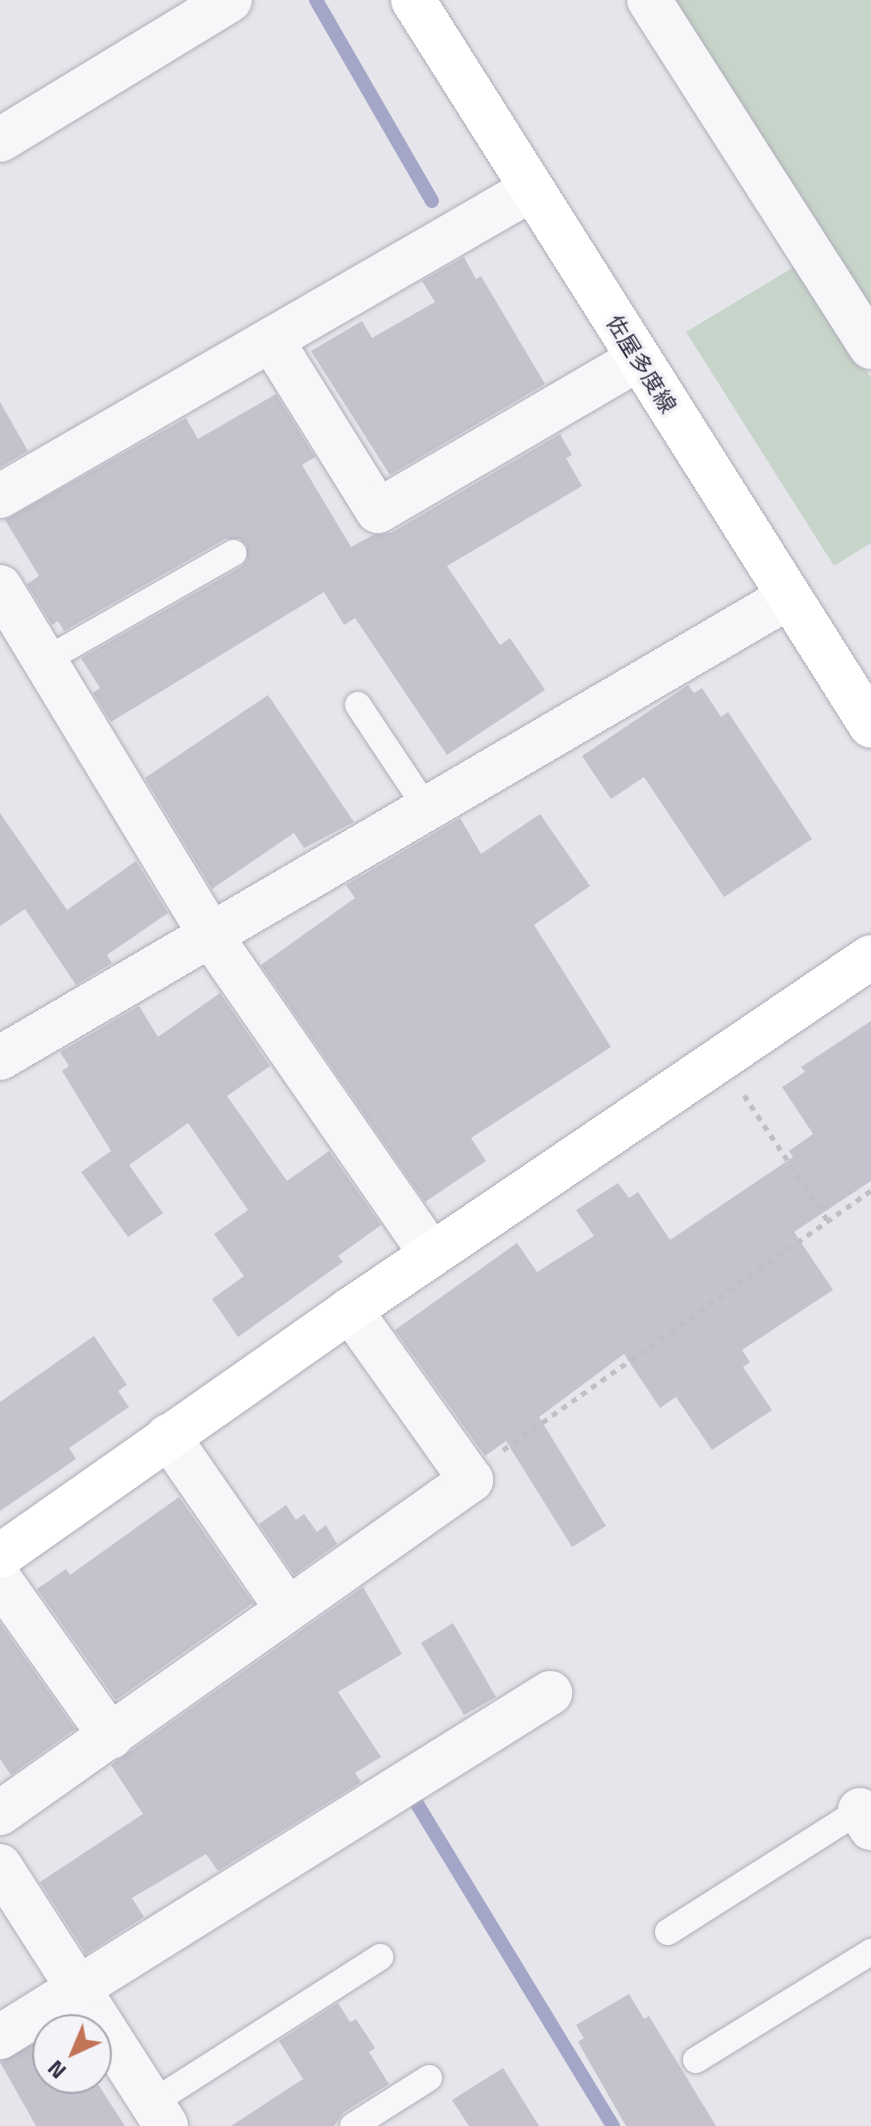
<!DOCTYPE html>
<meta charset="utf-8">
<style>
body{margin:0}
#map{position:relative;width:871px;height:2126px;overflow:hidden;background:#e5e5eb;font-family:"Titillium Web","Noto Sans JP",sans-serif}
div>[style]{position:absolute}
.green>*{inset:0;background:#c7d4c9}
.stream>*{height:14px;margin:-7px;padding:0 7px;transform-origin:7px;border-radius:7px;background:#a4a6c7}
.building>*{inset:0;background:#c3c2cd}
.path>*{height:5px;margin-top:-2.5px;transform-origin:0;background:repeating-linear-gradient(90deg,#bfbfc6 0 6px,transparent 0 12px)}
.roads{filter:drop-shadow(0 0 2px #aeaeb8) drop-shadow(0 0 2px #aeaeb8)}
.lane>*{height:26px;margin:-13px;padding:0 13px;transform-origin:13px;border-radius:13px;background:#f7f7fa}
.street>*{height:44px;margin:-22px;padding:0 22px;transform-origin:22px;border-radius:22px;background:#f7f7fa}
.secondary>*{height:44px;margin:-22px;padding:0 22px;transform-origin:22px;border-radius:22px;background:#fff}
span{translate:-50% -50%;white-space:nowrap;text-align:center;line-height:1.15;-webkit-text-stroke:7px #f4f4f8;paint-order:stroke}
.street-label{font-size:22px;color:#2f2e42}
.north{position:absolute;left:32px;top:2014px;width:80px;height:80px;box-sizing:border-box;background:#f4f4f8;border:2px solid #a5a5af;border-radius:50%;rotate:224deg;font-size:22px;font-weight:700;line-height:32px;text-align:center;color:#2f2e42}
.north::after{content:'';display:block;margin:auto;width:28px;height:36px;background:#c27458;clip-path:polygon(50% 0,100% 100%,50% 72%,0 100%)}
</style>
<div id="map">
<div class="green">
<i style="clip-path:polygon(668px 0,871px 0,871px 320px)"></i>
<i style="clip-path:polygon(802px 262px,871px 378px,871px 543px,834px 566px,686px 332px)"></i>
</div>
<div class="stream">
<i style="left:316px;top:0;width:232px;rotate:60deg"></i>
<i style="left:411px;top:1794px;width:389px;rotate:58.7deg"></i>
</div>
<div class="building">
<i style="clip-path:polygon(464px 257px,476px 279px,481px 276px,545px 384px,390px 475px,311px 351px,362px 321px,372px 338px,435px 302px,422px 281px)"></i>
<i style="clip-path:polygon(276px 394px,315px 457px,302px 465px,351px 547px,373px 535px,391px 533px,560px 434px,572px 455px,566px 458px,582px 486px,447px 566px,500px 645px,510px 638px,545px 690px,447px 755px,355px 618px,344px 625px,324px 592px,111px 722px,93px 693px,100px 688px,81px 658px,241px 567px,247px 560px,247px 546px,240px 539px,225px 539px,64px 631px,58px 621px,52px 625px,27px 584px,39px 576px,5px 520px,186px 418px,198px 439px)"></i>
<i style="clip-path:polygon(0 402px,28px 451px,0 467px)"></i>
<i style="clip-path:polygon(688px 685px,694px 693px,702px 688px,721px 717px,728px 712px,812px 839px,724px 897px,644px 777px,611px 799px,582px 756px)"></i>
<i style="clip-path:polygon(268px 695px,354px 822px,304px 848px,294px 833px,212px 889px,145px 778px)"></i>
<i style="clip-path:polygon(0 813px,67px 910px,136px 861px,168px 913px,107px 955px,112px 963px,76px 985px,25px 909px,0 926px)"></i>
<i style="clip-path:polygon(540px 814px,590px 886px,534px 925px,611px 1047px,471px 1138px,486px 1161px,425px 1202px,261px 965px,355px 898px,346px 885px,460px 818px,481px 854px)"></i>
<i style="clip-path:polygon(220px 993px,270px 1066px,227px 1096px,287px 1181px,329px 1151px,381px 1225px,338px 1256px,343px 1262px,238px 1337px,212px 1299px,244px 1276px,214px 1234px,248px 1210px,188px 1123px,129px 1165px,163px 1213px,128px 1237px,81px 1172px,111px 1151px,62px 1071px,69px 1066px,60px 1052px,139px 1006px,158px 1037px)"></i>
<i style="clip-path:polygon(871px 1021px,871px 1181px,794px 1232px,833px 1290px,742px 1350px,750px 1362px,743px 1367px,772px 1410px,712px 1450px,676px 1397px,660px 1408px,624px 1354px,539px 1417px,606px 1526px,572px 1547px,506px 1441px,485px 1456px,395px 1330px,517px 1243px,537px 1272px,594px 1236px,576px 1210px,618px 1183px,629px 1198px,638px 1192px,670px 1240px,793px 1157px,789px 1151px,813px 1134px,782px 1087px,805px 1072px,801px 1067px)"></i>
<i style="clip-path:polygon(94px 1336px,127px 1385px,118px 1391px,129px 1407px,69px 1448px,76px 1459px,0 1511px,0 1402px)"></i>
<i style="clip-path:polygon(179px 1497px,253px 1603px,116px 1700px,37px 1589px,66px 1569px,70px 1575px)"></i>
<i style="clip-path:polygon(286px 1505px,296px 1520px,304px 1514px,317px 1532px,326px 1525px,337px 1544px,294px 1575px,259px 1524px)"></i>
<i style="clip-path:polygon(363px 1587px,402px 1654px,338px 1692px,381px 1757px,355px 1773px,361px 1782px,218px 1871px,206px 1854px,132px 1898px,144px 1917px,86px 1954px,40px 1882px,143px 1814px,111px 1765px)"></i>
<i style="clip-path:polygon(0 1623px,75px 1729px,11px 1775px,0 1759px)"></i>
<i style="clip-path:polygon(453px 1623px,496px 1697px,464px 1715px,421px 1643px)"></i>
<i style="clip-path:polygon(629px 1994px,644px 2019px,649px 2016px,716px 2126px,626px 2126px,578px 2042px,584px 2038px,576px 2025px)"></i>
<i style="clip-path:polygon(338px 2003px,350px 2022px,356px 2019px,375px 2048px,369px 2052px,389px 2084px,344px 2112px,334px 2126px,231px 2126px,303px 2079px,279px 2041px)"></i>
<i style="clip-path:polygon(48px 2036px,48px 2078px,94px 2078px,125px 2126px,36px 2126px,0 2062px)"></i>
<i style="clip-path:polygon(503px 2068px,539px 2126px,469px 2126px,452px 2100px)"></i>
</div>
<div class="path">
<i style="left:744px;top:1095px;width:151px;rotate:56.3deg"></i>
<i style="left:503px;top:1450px;width:451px;rotate:-35.2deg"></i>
</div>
<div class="roads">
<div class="lane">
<i style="left:44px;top:661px;width:218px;rotate:-29.7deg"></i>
<i style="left:358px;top:705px;width:121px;rotate:56.4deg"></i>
<i style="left:668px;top:1932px;width:227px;rotate:-32.4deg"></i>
<i style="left:696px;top:2060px;width:206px;rotate:-31.7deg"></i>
<i style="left:152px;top:2103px;width:271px;rotate:-32.6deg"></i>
<i style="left:353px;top:2126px;width:90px;rotate:-32.3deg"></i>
</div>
<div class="street">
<i style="left:649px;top:0;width:412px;rotate:57.4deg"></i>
<i style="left:0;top:140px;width:269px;rotate:-31.3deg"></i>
<i style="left:272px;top:341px;width:200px;rotate:58.1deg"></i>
<i style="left:378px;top:511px;width:301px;rotate:-30.3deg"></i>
<i style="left:0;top:496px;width:614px;rotate:-29.99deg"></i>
<i style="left:0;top:587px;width:408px;rotate:58.8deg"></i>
<i style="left:211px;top:936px;width:387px;rotate:55.3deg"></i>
<i style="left:0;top:1058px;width:914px;rotate:-30.3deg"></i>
<i style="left:168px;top:1436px;width:208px;rotate:55.4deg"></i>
<i style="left:0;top:1580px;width:192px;rotate:54.7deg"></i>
<i style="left:860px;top:1810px;width:21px;rotate:59deg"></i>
<i style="left:0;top:1813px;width:577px;rotate:-35.26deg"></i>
<i style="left:471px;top:1480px;width:209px;rotate:-125.4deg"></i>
<i style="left:0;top:1866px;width:308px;rotate:57.4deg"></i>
<i style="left:0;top:2037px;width:649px;rotate:-32.02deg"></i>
</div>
<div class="secondary">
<i style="left:413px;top:0;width:858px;rotate:57.75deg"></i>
<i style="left:0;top:1556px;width:428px;rotate:-35.1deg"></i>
<i style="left:350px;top:1310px;width:629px;rotate:-34.12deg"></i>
</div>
</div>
<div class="street-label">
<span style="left:641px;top:364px;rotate:58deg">佐屋多度線</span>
</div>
<div class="north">N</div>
</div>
